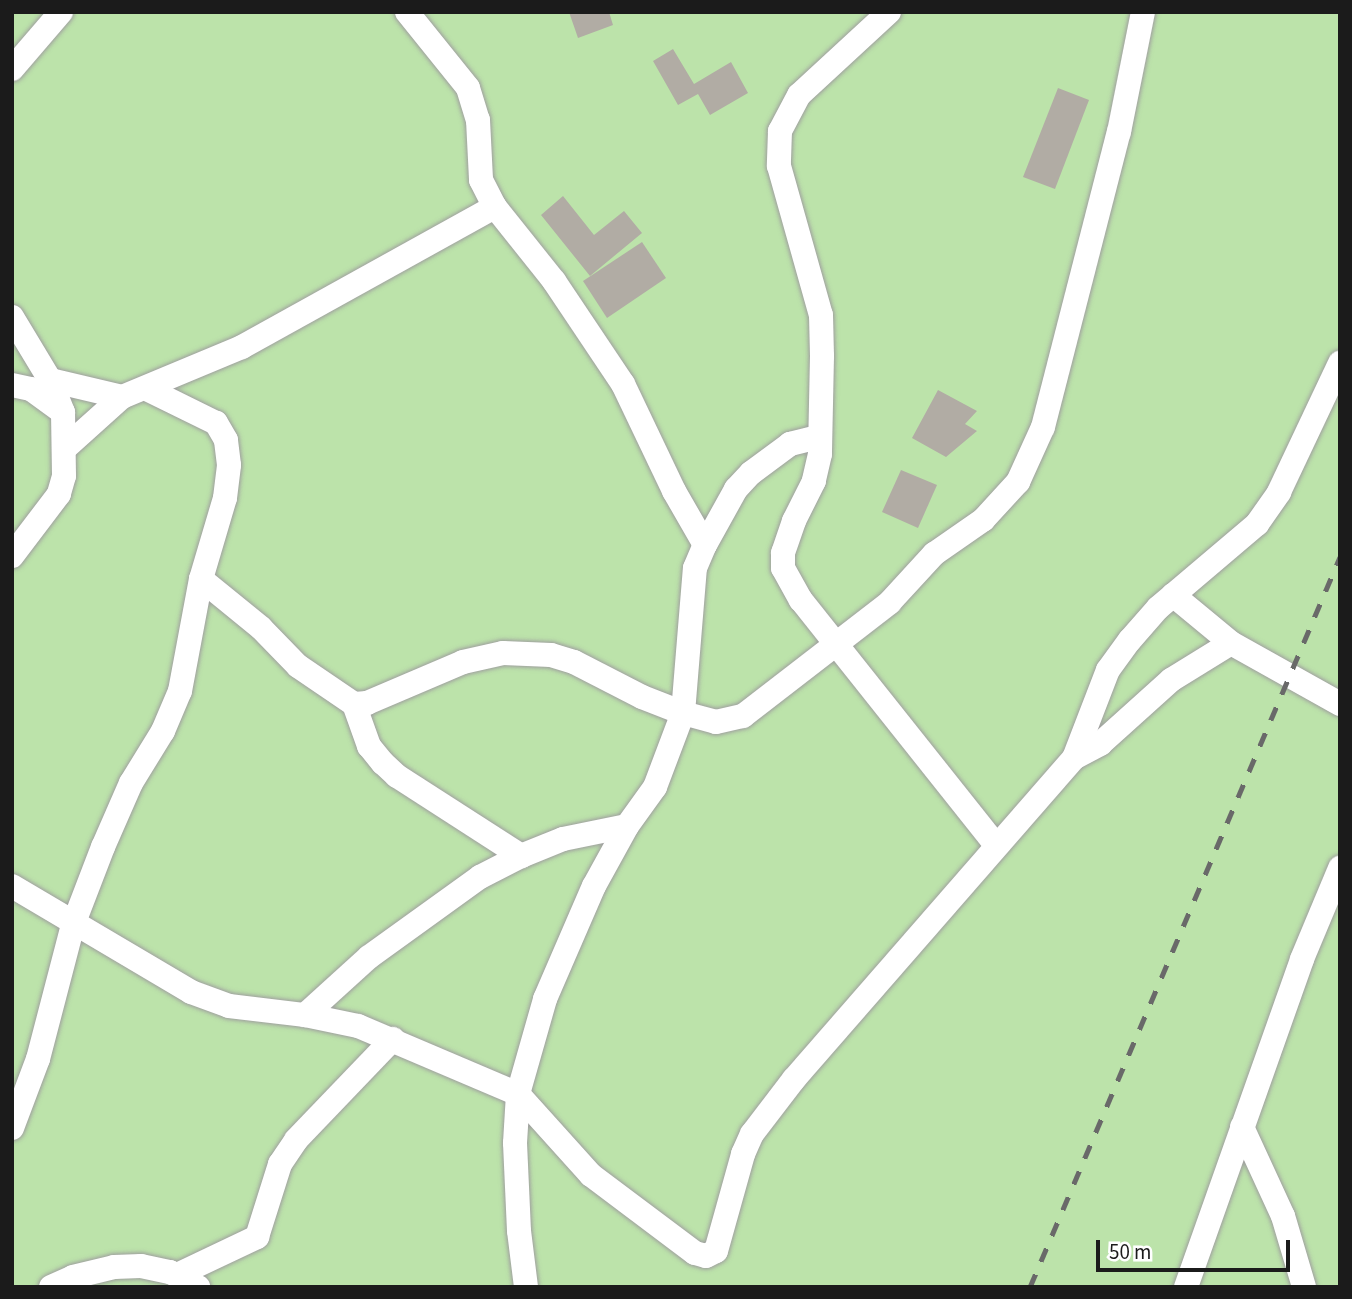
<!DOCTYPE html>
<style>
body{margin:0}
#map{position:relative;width:1352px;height:1299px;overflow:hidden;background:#eceae1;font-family:"Source Sans 3",sans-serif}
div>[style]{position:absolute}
.grass>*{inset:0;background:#bce3aa}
.building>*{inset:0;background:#b1aca4}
.roads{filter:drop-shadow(0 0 2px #9f9f9f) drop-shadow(0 0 2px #9f9f9f)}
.minor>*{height:24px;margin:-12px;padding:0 12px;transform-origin:12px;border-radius:12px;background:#fff}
.rail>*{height:5px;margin-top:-2.5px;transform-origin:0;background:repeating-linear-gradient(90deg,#696969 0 14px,transparent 0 28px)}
span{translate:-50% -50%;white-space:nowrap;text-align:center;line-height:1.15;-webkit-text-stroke:5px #fff;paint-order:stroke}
.frame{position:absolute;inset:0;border:14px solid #1b1b1b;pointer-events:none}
.scale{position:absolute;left:1096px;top:1240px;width:194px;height:32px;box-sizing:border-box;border:4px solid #1b1b1b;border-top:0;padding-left:9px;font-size:21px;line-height:24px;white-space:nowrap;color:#1b1b1b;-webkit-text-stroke:5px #fff;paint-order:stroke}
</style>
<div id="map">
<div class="grass">
<i style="clip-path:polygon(12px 12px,1340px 12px,1340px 1287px,12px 1287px)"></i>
</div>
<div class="building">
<i style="clip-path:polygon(569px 12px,609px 12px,613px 25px,578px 38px)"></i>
<i style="clip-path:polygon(673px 49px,694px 84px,731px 62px,748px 93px,710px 115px,698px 94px,678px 105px,653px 61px)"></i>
<i style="clip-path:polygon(1058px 88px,1089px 100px,1055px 189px,1023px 177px)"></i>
<i style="clip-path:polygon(563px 196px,594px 235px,624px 211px,642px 233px,590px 276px,541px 215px)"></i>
<i style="clip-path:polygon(642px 242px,666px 278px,607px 318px,583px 281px)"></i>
<i style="clip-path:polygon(938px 390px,977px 411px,965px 424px,977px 431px,946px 457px,912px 438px)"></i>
<i style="clip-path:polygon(901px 470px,937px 485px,918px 528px,882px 512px)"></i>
</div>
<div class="roads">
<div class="minor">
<i style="left:407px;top:12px;width:97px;rotate:51.2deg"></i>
<i style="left:468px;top:88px;width:34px;rotate:73deg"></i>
<i style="left:478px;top:120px;width:60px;rotate:87.1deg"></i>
<i style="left:481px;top:180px;width:30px;rotate:63deg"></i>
<i style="left:495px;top:207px;width:95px;rotate:51.4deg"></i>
<i style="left:554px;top:281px;width:124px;rotate:56.2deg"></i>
<i style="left:623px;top:384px;width:119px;rotate:64.5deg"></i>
<i style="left:674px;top:491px;width:62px;rotate:60.1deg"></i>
<i style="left:889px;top:12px;width:122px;rotate:137.3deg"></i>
<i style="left:799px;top:95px;width:41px;rotate:117.8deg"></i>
<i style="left:780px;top:131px;width:35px;rotate:92deg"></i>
<i style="left:779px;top:166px;width:155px;rotate:74.3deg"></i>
<i style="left:821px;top:315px;width:41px;rotate:88.6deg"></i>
<i style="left:822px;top:356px;width:98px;rotate:91.2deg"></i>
<i style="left:820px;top:454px;width:28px;rotate:103deg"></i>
<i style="left:814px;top:481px;width:45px;rotate:116.6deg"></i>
<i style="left:794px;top:521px;width:34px;rotate:109deg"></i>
<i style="left:783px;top:553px;width:15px;rotate:90deg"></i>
<i style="left:783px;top:568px;width:37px;rotate:61deg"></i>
<i style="left:801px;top:600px;width:313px;rotate:51.5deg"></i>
<i style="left:12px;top:69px;width:75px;rotate:-49.3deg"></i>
<i style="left:12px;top:317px;width:74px;rotate:58.9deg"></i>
<i style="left:50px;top:380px;width:35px;rotate:68deg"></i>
<i style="left:63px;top:412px;width:64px;rotate:89.1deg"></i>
<i style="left:64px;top:476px;width:19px;rotate:106deg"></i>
<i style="left:59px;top:494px;width:78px;rotate:127.2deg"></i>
<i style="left:50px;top:380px;width:74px;rotate:13.3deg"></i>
<i style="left:12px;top:385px;width:19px;rotate:12deg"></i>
<i style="left:31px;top:389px;width:39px;rotate:36deg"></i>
<i style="left:64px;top:449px;width:78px;rotate:-41.9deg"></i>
<i style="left:122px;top:397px;width:130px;rotate:-22.6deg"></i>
<i style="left:242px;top:347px;width:289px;rotate:-29deg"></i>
<i style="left:201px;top:579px;width:77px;rotate:39.2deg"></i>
<i style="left:261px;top:628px;width:53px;rotate:45.8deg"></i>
<i style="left:298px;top:666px;width:68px;rotate:34.2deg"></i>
<i style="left:354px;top:704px;width:13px;rotate:-4deg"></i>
<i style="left:367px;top:703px;width:104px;rotate:-23.1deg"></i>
<i style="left:463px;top:662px;width:41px;rotate:-12.7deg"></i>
<i style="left:503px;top:653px;width:48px;rotate:2.4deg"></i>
<i style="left:551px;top:655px;width:24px;rotate:17deg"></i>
<i style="left:574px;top:662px;width:76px;rotate:27.2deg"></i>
<i style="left:642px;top:697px;width:44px;rotate:21.3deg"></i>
<i style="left:683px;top:713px;width:145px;rotate:-85.3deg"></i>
<i style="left:695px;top:568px;width:25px;rotate:-67deg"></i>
<i style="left:705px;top:545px;width:64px;rotate:-61deg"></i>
<i style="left:736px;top:489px;width:22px;rotate:-47deg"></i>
<i style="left:751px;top:473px;width:49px;rotate:-36.6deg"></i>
<i style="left:790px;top:444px;width:30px;rotate:-14deg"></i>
<i style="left:1173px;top:595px;width:75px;rotate:39.6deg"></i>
<i style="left:1231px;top:643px;width:125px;rotate:29.2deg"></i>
<i style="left:354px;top:704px;width:45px;rotate:70.3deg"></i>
<i style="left:369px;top:746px;width:22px;rotate:51deg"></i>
<i style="left:383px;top:763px;width:19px;rotate:43deg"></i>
<i style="left:397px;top:776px;width:148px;rotate:32.8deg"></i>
<i style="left:1074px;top:758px;width:30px;rotate:-28deg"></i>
<i style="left:1100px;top:744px;width:96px;rotate:-42deg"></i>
<i style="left:1171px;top:680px;width:70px;rotate:-31.7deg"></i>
<i style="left:12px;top:886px;width:208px;rotate:30.6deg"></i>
<i style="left:191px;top:992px;width:40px;rotate:20.2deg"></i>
<i style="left:229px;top:1006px;width:77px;rotate:6.8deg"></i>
<i style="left:305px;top:1015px;width:54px;rotate:11.7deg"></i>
<i style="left:358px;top:1026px;width:174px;rotate:23deg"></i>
<i style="left:518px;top:1094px;width:109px;rotate:48deg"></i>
<i style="left:591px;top:1175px;width:130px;rotate:36.9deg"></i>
<i style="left:695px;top:1253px;width:11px;rotate:15deg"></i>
<i style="left:706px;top:1256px;width:11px;rotate:-27deg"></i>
<i style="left:716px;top:1251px;width:101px;rotate:-74.4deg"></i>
<i style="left:743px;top:1154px;width:22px;rotate:-66deg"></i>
<i style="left:752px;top:1134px;width:69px;rotate:-52.6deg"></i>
<i style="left:794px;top:1079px;width:426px;rotate:-48.9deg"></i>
<i style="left:1074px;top:758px;width:94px;rotate:-68.9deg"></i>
<i style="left:1108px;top:670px;width:37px;rotate:-54deg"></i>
<i style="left:1130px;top:640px;width:43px;rotate:-48.8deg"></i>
<i style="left:1158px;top:608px;width:130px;rotate:-40.3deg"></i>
<i style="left:1257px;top:524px;width:39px;rotate:-55deg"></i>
<i style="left:1279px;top:492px;width:143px;rotate:-64.7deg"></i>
<i style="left:305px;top:1015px;width:86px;rotate:-42.2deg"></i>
<i style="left:369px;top:957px;width:137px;rotate:-35.8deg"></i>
<i style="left:480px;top:877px;width:46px;rotate:-27.1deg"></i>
<i style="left:521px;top:856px;width:45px;rotate:-22deg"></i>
<i style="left:563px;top:839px;width:65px;rotate:-11.5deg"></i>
<i style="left:1242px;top:1127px;width:98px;rotate:65.3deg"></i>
<i style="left:1283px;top:1216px;width:74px;rotate:73.5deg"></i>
<i style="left:12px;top:1128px;width:74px;rotate:-69.4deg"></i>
<i style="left:38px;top:1059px;width:138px;rotate:-75.4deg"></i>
<i style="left:73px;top:925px;width:84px;rotate:-69deg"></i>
<i style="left:103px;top:847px;width:70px;rotate:-66.4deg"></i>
<i style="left:131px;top:783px;width:61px;rotate:-58.4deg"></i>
<i style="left:163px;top:731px;width:43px;rotate:-67deg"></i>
<i style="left:180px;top:691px;width:114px;rotate:-79.4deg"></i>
<i style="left:201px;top:579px;width:84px;rotate:-73.5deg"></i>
<i style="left:225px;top:498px;width:33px;rotate:-83deg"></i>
<i style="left:229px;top:465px;width:25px;rotate:-97deg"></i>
<i style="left:226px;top:440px;width:20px;rotate:-120deg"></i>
<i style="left:216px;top:423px;width:79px;rotate:-153.8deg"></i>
<i style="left:177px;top:1275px;width:89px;rotate:-25.4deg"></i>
<i style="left:257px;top:1237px;width:77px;rotate:-72.5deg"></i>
<i style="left:280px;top:1164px;width:29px;rotate:-56deg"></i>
<i style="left:296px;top:1140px;width:140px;rotate:-46.2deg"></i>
<i style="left:51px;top:1287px;width:24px;rotate:-24deg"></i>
<i style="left:73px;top:1277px;width:42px;rotate:-13.7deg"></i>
<i style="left:114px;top:1267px;width:27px;rotate:-2deg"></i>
<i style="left:141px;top:1266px;width:30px;rotate:12deg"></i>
<i style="left:170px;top:1272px;width:32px;rotate:28deg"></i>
<i style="left:526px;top:1287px;width:56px;rotate:-97.1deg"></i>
<i style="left:519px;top:1231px;width:88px;rotate:-92.6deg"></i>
<i style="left:515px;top:1143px;width:49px;rotate:-86.5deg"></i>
<i style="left:518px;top:1094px;width:99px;rotate:-74.1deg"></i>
<i style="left:545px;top:999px;width:123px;rotate:-66.6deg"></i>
<i style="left:594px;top:886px;width:68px;rotate:-61.2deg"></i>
<i style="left:627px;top:826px;width:48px;rotate:-54.3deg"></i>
<i style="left:655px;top:787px;width:79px;rotate:-69.3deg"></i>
<i style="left:683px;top:713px;width:34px;rotate:15deg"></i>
<i style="left:716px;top:722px;width:28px;rotate:-13deg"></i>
<i style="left:743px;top:716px;width:185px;rotate:-37.7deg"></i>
<i style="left:889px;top:603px;width:67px;rotate:-47.4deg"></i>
<i style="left:934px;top:554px;width:60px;rotate:-34.8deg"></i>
<i style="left:983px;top:520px;width:52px;rotate:-47.4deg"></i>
<i style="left:1018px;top:482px;width:60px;rotate:-65.6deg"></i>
<i style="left:1043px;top:427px;width:305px;rotate:-75.6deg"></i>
<i style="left:1119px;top:132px;width:122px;rotate:-78.7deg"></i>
<i style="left:1186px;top:1287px;width:348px;rotate:-70.5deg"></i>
<i style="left:1302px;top:959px;width:99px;rotate:-67.3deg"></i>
</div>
</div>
<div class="rail">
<i style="left:1030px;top:1287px;width:793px;rotate:-66.99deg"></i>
</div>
<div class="frame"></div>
<div class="scale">50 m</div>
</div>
